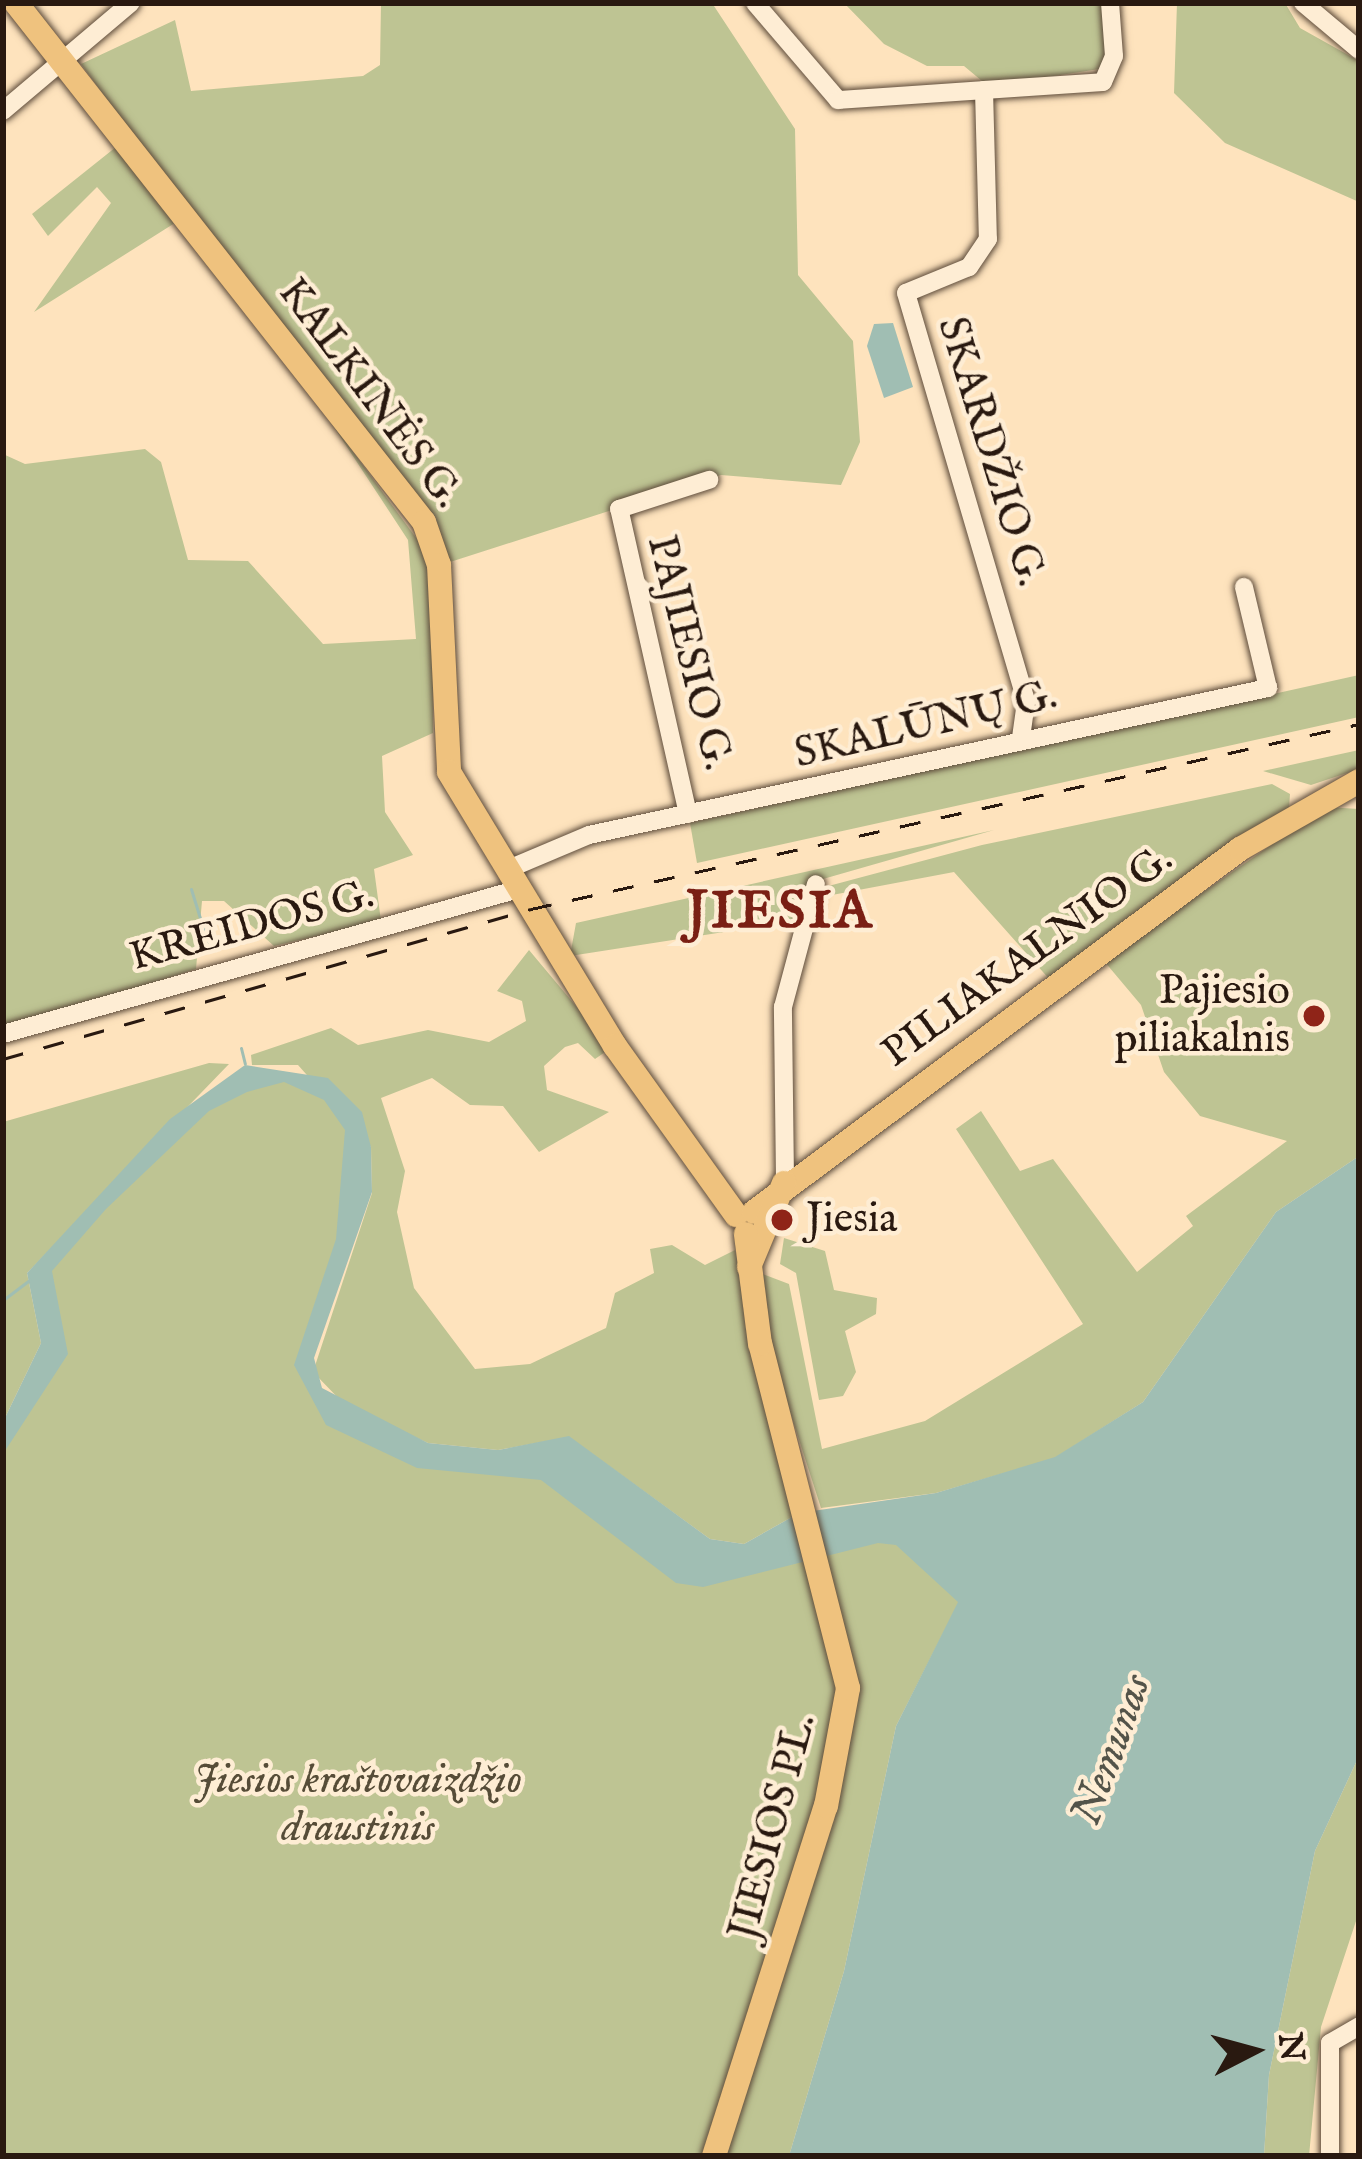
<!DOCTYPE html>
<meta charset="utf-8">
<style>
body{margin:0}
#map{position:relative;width:1362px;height:2159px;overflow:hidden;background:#fee3bd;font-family:"IM FELL English",serif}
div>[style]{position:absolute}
.green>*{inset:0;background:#bec493}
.water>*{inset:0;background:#a0beb3}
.stream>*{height:3px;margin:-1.5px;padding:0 1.5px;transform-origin:1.5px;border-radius:1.5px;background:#a0beb3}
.roads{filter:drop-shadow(0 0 3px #5e4c3b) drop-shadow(0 0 3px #5e4c3b)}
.minor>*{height:18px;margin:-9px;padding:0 9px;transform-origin:9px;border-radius:9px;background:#feedd4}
.major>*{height:24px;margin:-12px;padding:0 12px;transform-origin:12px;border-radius:12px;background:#efc27e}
.rail>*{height:3px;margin-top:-1.5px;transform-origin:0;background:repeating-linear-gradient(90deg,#291910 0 21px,transparent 0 42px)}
.dots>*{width:33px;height:33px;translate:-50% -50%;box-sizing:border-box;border:6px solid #feedd4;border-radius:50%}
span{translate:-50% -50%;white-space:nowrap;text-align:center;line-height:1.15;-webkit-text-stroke:9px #feedd4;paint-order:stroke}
.street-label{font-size:42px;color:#291910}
.poi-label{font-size:42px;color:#291910}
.right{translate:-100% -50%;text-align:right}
.left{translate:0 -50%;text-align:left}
.park-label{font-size:42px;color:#564c37;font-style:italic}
.water-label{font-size:45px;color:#535349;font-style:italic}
.district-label{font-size:54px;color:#7a1f14;font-weight:700;letter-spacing:3px}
.frame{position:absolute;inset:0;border:6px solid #291910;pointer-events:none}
.north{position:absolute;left:1194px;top:1991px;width:120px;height:120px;-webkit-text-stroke:9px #feedd4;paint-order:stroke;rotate:84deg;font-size:33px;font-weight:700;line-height:48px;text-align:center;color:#291910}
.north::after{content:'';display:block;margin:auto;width:42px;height:54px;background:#291910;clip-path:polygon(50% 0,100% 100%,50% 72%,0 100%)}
</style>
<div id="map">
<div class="green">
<i style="clip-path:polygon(381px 3px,712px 3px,795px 129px,798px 275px,853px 341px,860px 442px,841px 485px,721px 475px,447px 563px,81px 64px,175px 20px,191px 91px,363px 76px,380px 65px)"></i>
<i style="clip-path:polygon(844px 3px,1110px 3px,1106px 68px,988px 86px,964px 66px,927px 66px,884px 44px)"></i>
<i style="clip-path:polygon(1177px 3px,1285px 3px,1300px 28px,1359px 61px,1359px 202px,1225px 143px,1174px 93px)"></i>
<i style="clip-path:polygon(116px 147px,178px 221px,34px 312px,111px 203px,97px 187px,48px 236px,32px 214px)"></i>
<i style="clip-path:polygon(326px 415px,433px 561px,433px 733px,382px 756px,385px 812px,413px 855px,374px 869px,381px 921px,274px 946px,224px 901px,202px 901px,196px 969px,3px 1030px,3px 454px,25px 464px,145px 449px,161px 462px,188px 560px,248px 561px,323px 644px,416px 639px,408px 540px)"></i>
<i style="clip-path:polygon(1359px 675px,1359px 717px,697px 863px,690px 823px)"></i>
<i style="clip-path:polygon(1359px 750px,1359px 769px,1311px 785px,1263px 771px)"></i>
<i style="clip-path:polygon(1272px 784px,1290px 794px,1289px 808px,1051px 981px,954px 872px,816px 898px,821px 888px,982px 845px)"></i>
<i style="clip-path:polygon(1326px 807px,1359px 809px,1359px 1156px,1276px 1212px,1143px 1402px,1055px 1458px,936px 1493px,821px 1508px,765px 1334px,760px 1273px,789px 1284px,822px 1449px,925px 1421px,1083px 1324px,956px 1129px,981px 1111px,1020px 1171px,1053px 1159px,1137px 1272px,1193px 1226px,1186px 1216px,1287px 1141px,1200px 1116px,1164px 1072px,1141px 1005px,1104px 961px)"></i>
<i style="clip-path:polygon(994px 830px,816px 881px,801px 920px,570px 956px,576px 923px)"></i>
<i style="clip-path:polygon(529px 950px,611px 1048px,595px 1059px,578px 1043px,565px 1047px,544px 1066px,547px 1090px,609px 1112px,539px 1152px,503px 1106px,470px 1105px,432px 1078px,381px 1098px,405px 1171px,397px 1212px,414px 1288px,475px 1369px,530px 1364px,606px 1328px,615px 1293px,654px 1273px,650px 1249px,672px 1245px,705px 1265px,735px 1250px,799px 1513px,744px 1544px,710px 1539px,569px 1437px,498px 1450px,428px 1443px,345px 1405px,313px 1372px,372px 1193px,371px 1147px,298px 1065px,252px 1065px,251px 1055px,331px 1028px,358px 1045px,428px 1030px,489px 1042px,526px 1021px,522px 1001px,497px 991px)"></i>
<i style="clip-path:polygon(209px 1063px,229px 1064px,27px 1273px,41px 1343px,3px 1422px,3px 1122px)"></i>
<i style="clip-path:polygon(287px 1075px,347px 1111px,361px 1182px,301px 1347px,309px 1389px,381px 1442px,529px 1463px,694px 1560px,877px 1521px,959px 1602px,896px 1726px,844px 1971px,789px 2156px,3px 2156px,3px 1433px,49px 1352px,34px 1277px,219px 1089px)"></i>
<i style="clip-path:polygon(784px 1238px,825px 1251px,834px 1290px,877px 1298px,876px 1314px,845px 1331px,856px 1372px,843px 1396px,819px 1400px,796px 1273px,780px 1264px)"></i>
<i style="clip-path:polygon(1359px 1756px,1359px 1912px,1321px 2027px,1309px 2156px,1264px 2156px,1269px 2075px,1315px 1851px)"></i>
</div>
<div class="water">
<i style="clip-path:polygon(893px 323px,913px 387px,884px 398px,867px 346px,874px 324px)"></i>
<i style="clip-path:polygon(245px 1065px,328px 1078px,362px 1112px,371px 1147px,372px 1192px,314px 1358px,322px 1388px,428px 1443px,498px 1450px,569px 1436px,710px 1539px,744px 1544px,799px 1513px,936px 1493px,1055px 1457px,1143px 1402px,1276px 1212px,1359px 1156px,1359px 1756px,1315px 1851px,1269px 2075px,1264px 2156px,789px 2156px,844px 1971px,896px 1726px,958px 1602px,896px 1545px,878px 1543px,703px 1587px,676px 1583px,541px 1480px,417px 1468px,326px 1425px,294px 1365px,336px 1239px,345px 1130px,324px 1100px,284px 1082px,247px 1092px,209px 1111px,106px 1209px,52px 1271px,68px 1354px,3px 1454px,3px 1422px,41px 1343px,27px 1273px,170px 1119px)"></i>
</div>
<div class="stream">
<i style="left:191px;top:889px;width:58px;rotate:72.8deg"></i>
<i style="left:241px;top:1048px;width:16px;rotate:76deg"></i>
<i style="left:3px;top:1300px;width:34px;rotate:-37deg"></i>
</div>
<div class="roads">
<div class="minor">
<i style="left:755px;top:3px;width:128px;rotate:49.4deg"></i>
<i style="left:838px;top:100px;width:146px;rotate:-3.9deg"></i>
<i style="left:984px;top:90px;width:149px;rotate:88.5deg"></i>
<i style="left:988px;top:239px;width:34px;rotate:124deg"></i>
<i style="left:969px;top:267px;width:68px;rotate:157.6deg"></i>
<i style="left:906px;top:293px;width:426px;rotate:73.6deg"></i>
<i style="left:1026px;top:702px;width:35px;rotate:98deg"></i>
<i style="left:1303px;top:3px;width:73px;rotate:40deg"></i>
<i style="left:984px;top:90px;width:119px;rotate:-3.8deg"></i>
<i style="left:1103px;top:82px;width:28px;rotate:-67deg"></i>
<i style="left:1114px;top:56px;width:53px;rotate:-94.3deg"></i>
<i style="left:3px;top:111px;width:167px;rotate:-40.2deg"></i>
<i style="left:688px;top:814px;width:313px;rotate:-102.7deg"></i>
<i style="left:619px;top:509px;width:95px;rotate:-17.9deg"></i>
<i style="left:506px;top:870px;width:90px;rotate:-22.9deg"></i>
<i style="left:589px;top:835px;width:695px;rotate:-12.22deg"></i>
<i style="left:1268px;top:688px;width:104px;rotate:-103.4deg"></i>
<i style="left:3px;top:1034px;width:536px;rotate:-15.7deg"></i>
<i style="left:785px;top:1180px;width:173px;rotate:-90.7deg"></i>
<i style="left:783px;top:1007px;width:127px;rotate:-75deg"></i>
<i style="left:1330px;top:2156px;width:113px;rotate:-90deg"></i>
<i style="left:1330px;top:2043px;width:34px;rotate:-30deg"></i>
</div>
<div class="major">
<i style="left:16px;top:3px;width:660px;rotate:51.83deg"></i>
<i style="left:424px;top:522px;width:46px;rotate:70.8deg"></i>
<i style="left:439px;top:565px;width:207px;rotate:87.2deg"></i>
<i style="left:449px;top:772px;width:320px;rotate:58.8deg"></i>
<i style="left:615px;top:1046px;width:208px;rotate:54.4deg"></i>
<i style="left:754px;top:1212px;width:607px;rotate:-36.76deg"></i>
<i style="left:1240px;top:849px;width:137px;rotate:-29.7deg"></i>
<i style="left:749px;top:1267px;width:91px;rotate:-67.4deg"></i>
<i style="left:714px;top:2156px;width:367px;rotate:-72.3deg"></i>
<i style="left:826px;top:1806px;width:120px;rotate:-79.4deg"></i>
<i style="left:848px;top:1688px;width:355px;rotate:-104.3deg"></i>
<i style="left:760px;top:1344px;width:111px;rotate:-97.3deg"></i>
</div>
</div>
<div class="rail">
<i style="left:3px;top:1059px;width:549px;rotate:-15.86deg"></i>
<i style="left:531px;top:909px;width:848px;rotate:-12.59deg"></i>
</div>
<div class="dots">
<i style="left:1314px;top:1016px;background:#8f2418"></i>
<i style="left:782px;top:1220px;background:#8f2418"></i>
</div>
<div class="street-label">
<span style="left:369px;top:394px;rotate:53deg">KALKINĖS G.</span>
<span style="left:990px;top:452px;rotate:73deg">SKARDŽIO G.</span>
<span style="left:688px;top:653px;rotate:76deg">PAJIESIO G.</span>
<span style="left:926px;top:726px;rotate:-13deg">SKALŪNŲ G.</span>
<span style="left:252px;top:927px;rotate:-15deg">KREIDOS G.</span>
<span style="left:1028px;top:957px;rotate:-36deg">PILIAKALNIO G.</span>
<span style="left:774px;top:1827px;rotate:-75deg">JIESIOS PL.</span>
</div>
<div class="poi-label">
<span class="right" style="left:1290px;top:1016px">Pajiesio<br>piliakalnis</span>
<span class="left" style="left:806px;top:1220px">Jiesia</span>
</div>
<div class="park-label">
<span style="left:358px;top:1805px">Jiesios kraštovaizdžio<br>draustinis</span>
</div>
<div class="water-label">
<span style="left:1112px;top:1750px;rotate:-70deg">Nemunas</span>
</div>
<div class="district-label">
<span style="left:780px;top:913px">JIESIA</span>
</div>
<div class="frame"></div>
<div class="north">N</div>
</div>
